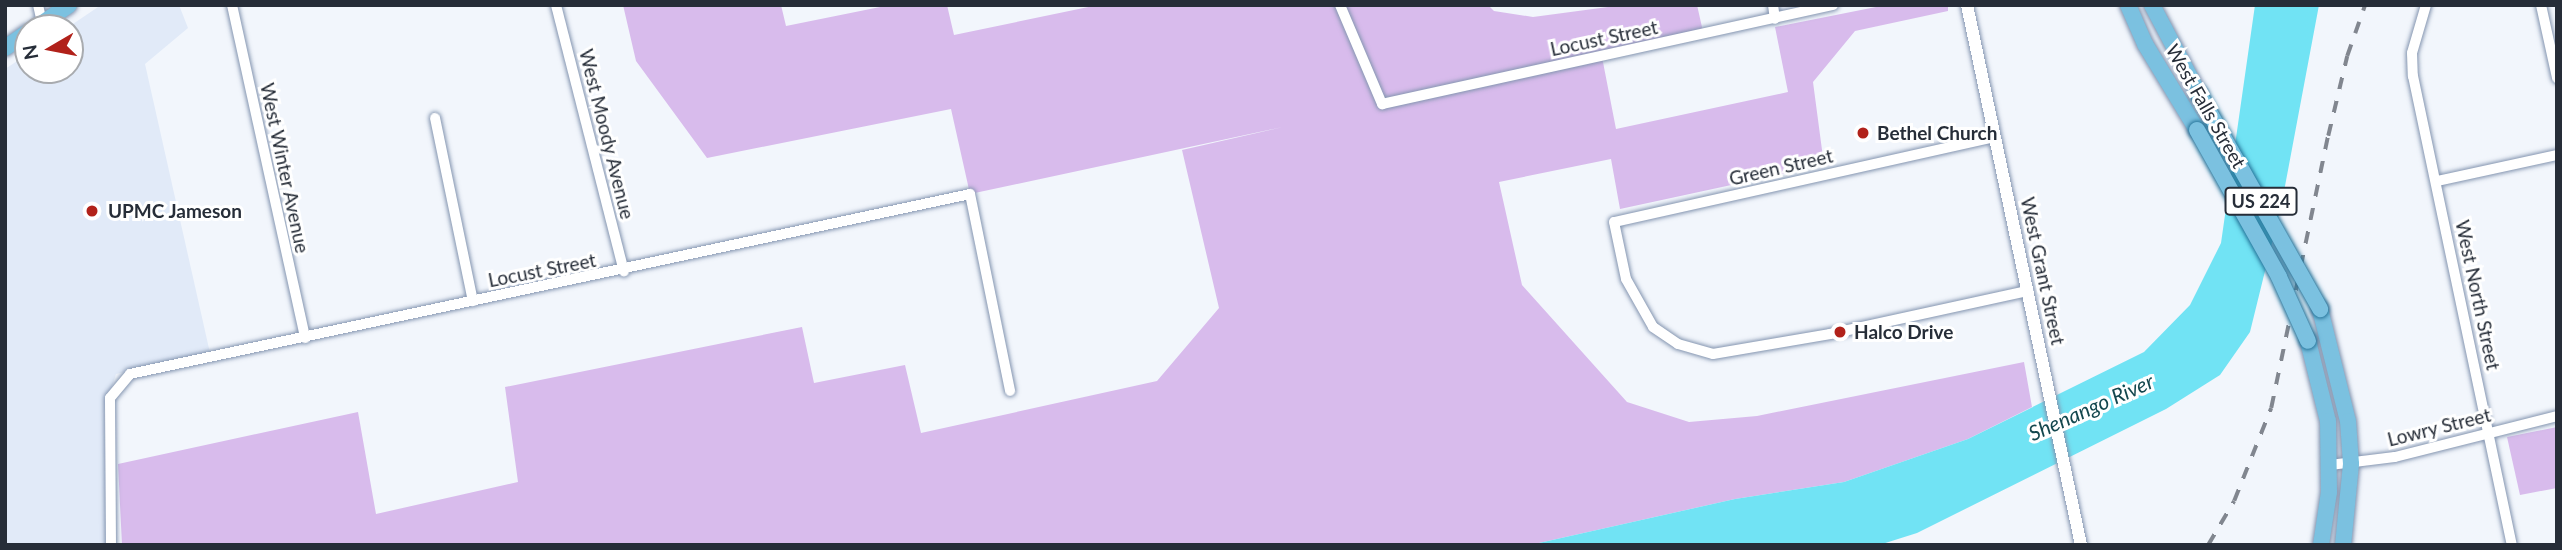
<!DOCTYPE html>
<style>
body{margin:0}
#map{position:relative;width:2562px;height:550px;overflow:hidden;background:#f2f6fc;font-family:Lato,sans-serif}
div>[style]{position:absolute}
.built>*{inset:0;background:#e1eaf8}
.green>*{inset:0;background:#d8bbec}
.water>*{inset:0;background:#71e3f4}
.roads{filter:drop-shadow(0 0 2px #8495b0) drop-shadow(0 0 2px #8495b0)}
.minor>*{height:10px;margin:-5px;padding:0 5px;transform-origin:5px;border-radius:5px;background:#fff}
.tertiary>*{height:12px;margin:-6px;padding:0 6px;transform-origin:6px;border-radius:6px;background:#fff}
.primary>*{height:16px;margin:-8px;padding:0 8px;transform-origin:8px;border-radius:8px;background:#7bc1e0}
.rail>*{height:3.5px;margin-top:-1.75px;transform-origin:0;background:repeating-linear-gradient(90deg,#81868f 0 12px,transparent 0 24px)}
.bridges{filter:drop-shadow(0 0 2px #247298) drop-shadow(0 0 2px #247298)}
.primary-bridge>*{height:16px;margin:-8px;padding:0 8px;transform-origin:8px;border-radius:8px;background:#7bc1e0}
.dots>*{width:19px;height:19px;translate:-50% -50%;box-sizing:border-box;border:4px solid #fff;border-radius:50%}
span{translate:-50% -50%;white-space:nowrap;text-align:center;line-height:1.15;-webkit-text-stroke:6px #fff;paint-order:stroke}
.shield-label span{padding:2px 5px;background:#fff;border:2px solid;border-radius:5px;-webkit-text-stroke-width:0}
.shield-label{font-size:18px;color:#262d38;font-weight:700}
.street-label{font-size:19px;color:#262d38}
.poi-label{font-size:19px;color:#262d38;font-weight:700}
.left{translate:0 -50%;text-align:left}
.water-label{font-size:21px;color:#13474e;font-style:italic}
.frame{position:absolute;inset:0;border:7px solid #262d38;pointer-events:none}
.north{position:absolute;left:14px;top:14px;width:70px;height:70px;box-sizing:border-box;background:#fff;border:2px solid #a8abaf;border-radius:50%;rotate:260deg;font-size:19px;font-weight:700;line-height:28px;text-align:center;color:#262d38}
.north::after{content:'';display:block;margin:auto;width:24px;height:32px;background:#b1211a;clip-path:polygon(50% 0,100% 100%,50% 72%,0 100%)}
</style>
<div id="map">
<div class="built">
<i style="clip-path:polygon(101px 5px,179px 5px,188px 28px,145px 64px,210px 353px,116px 374px,104px 411px,108px 545px,5px 545px,5px 69px,28px 54px,28px 70px,70px 70px,67px 28px)"></i>
</div>
<div class="green">
<i style="clip-path:polygon(623px 5px,781px 5px,786px 26px,890px 5px,947px 5px,954px 35px,1098px 5px,1488px 5px,1494px 11px,1533px 17px,1623px 5px,1697px 5px,1704px 36px,1602px 57px,1616px 129px,1788px 92px,1775px 27px,1886px 5px,1948px 5px,1948px 11px,1855px 31px,1813px 82px,1824px 165px,1620px 209px,1611px 159px,1499px 182px,1522px 285px,1627px 402px,1689px 422px,1757px 416px,2024px 362px,2032px 407px,1968px 439px,1844px 482px,1735px 499px,1530px 545px,122px 545px,118px 464px,358px 412px,376px 514px,518px 482px,505px 387px,802px 327px,814px 383px,905px 365px,921px 433px,1157px 381px,1219px 308px,1182px 150px,1283px 127px,970px 194px,951px 109px,707px 158px,636px 61px)"></i>
<i style="clip-path:polygon(2557px 427px,2557px 488px,2520px 495px,2507px 437px)"></i>
</div>
<div class="water">
<i style="clip-path:polygon(2255px 5px,2319px 5px,2282px 202px,2250px 332px,2220px 375px,2166px 409px,1917px 533px,1879px 545px,1530px 545px,1735px 499px,1844px 482px,1968px 439px,2144px 352px,2190px 305px,2221px 243px)"></i>
</div>
<div class="roads">
<div class="minor">
<i style="left:38px;top:5px;width:18px;rotate:77deg"></i>
<i style="left:232px;top:5px;width:341px;rotate:77.6deg"></i>
<i style="left:556px;top:5px;width:275px;rotate:75.7deg"></i>
<i style="left:1340px;top:5px;width:108px;rotate:67deg"></i>
<i style="left:1382px;top:104px;width:462px;rotate:-12.4deg"></i>
<i style="left:1773px;top:5px;width:14px;rotate:82deg"></i>
<i style="left:2426px;top:5px;width:50px;rotate:106.3deg"></i>
<i style="left:2412px;top:53px;width:23px;rotate:88deg"></i>
<i style="left:2413px;top:76px;width:479px;rotate:78.1deg"></i>
<i style="left:2541px;top:5px;width:75px;rotate:77.6deg"></i>
<i style="left:435px;top:118px;width:187px;rotate:78.3deg"></i>
<i style="left:1995px;top:137px;width:390px;rotate:167.4deg"></i>
<i style="left:1614px;top:222px;width:58px;rotate:78.1deg"></i>
<i style="left:1626px;top:279px;width:55px;rotate:60.6deg"></i>
<i style="left:1653px;top:327px;width:30px;rotate:34deg"></i>
<i style="left:1678px;top:344px;width:36px;rotate:16deg"></i>
<i style="left:1713px;top:354px;width:119px;rotate:-9.7deg"></i>
<i style="left:1830px;top:334px;width:203px;rotate:-12.3deg"></i>
<i style="left:2437px;top:181px;width:123px;rotate:-12.2deg"></i>
<i style="left:2330px;top:465px;width:65px;rotate:-7deg"></i>
<i style="left:2395px;top:457px;width:167px;rotate:-14.2deg"></i>
<i style="left:111px;top:545px;width:147px;rotate:-90.4deg"></i>
<i style="left:110px;top:398px;width:31px;rotate:-50deg"></i>
<i style="left:130px;top:374px;width:859px;rotate:-12.09deg"></i>
<i style="left:970px;top:194px;width:201px;rotate:78.5deg"></i>
</div>
<div class="tertiary">
<i style="left:1967px;top:5px;width:552px;rotate:78.08deg"></i>
</div>
<div class="primary">
<i style="left:2128px;top:5px;width:43px;rotate:66.4deg"></i>
<i style="left:2145px;top:44px;width:100px;rotate:58.8deg"></i>
<i style="left:2152px;top:5px;width:101px;rotate:62.2deg"></i>
<i style="left:35px;top:28px;width:41px;rotate:-34.1deg"></i>
<i style="left:5px;top:48px;width:28px;rotate:-35deg"></i>
<i style="left:2320px;top:309px;width:115px;rotate:76deg"></i>
<i style="left:2348px;top:421px;width:43px;rotate:86deg"></i>
<i style="left:2351px;top:464px;width:81px;rotate:95.6deg"></i>
<i style="left:2308px;top:341px;width:82px;rotate:76deg"></i>
<i style="left:2328px;top:421px;width:71px;rotate:89.2deg"></i>
<i style="left:2329px;top:492px;width:54px;rotate:98.6deg"></i>
</div>
</div>
<div class="rail">
<i style="left:2208px;top:545px;width:51px;rotate:-59.4deg"></i>
<i style="left:2234px;top:501px;width:100px;rotate:-68.3deg"></i>
<i style="left:2271px;top:408px;width:278px;rotate:-78.2deg"></i>
<i style="left:2328px;top:136px;width:82px;rotate:-76.6deg"></i>
<i style="left:2347px;top:56px;width:54px;rotate:-70.6deg"></i>
</div>
<div class="bridges">
<div class="primary-bridge">
<i style="left:2199px;top:94px;width:247px;rotate:60.6deg"></i>
<i style="left:2197px;top:130px;width:168px;rotate:60.8deg"></i>
<i style="left:2279px;top:277px;width:70px;rotate:65.6deg"></i>
</div>
</div>
<div class="dots">
<i style="left:1863px;top:133px;background:#b1211a"></i>
<i style="left:92px;top:211px;background:#b1211a"></i>
<i style="left:1840px;top:332px;background:#b1211a"></i>
</div>
<div class="shield-label">
<span style="left:2261px;top:201px">US 224</span>
</div>
<div class="street-label">
<span style="left:1604px;top:38px;rotate:-12deg">Locust Street</span>
<span style="left:2206px;top:106px;rotate:60deg">West Falls Street</span>
<span style="left:607px;top:134px;rotate:76deg">West Moody Avenue</span>
<span style="left:1781px;top:167px;rotate:-13deg">Green Street</span>
<span style="left:285px;top:168px;rotate:78deg">West Winter Avenue</span>
<span style="left:542px;top:270px;rotate:-11deg">Locust Street</span>
<span style="left:2043px;top:271px;rotate:78deg">West Grant Street</span>
<span style="left:2478px;top:295px;rotate:78deg">West North Street</span>
<span style="left:2439px;top:427px;rotate:-14deg">Lowry Street</span>
</div>
<div class="poi-label">
<span class="left" style="left:1877px;top:133px">Bethel Church</span>
<span class="left" style="left:108px;top:211px">UPMC Jameson</span>
<span class="left" style="left:1854px;top:332px">Halco Drive</span>
</div>
<div class="water-label">
<span style="left:2091px;top:407px;rotate:-24deg">Shenango River</span>
</div>
<div class="frame"></div>
<div class="north">N</div>
</div>
